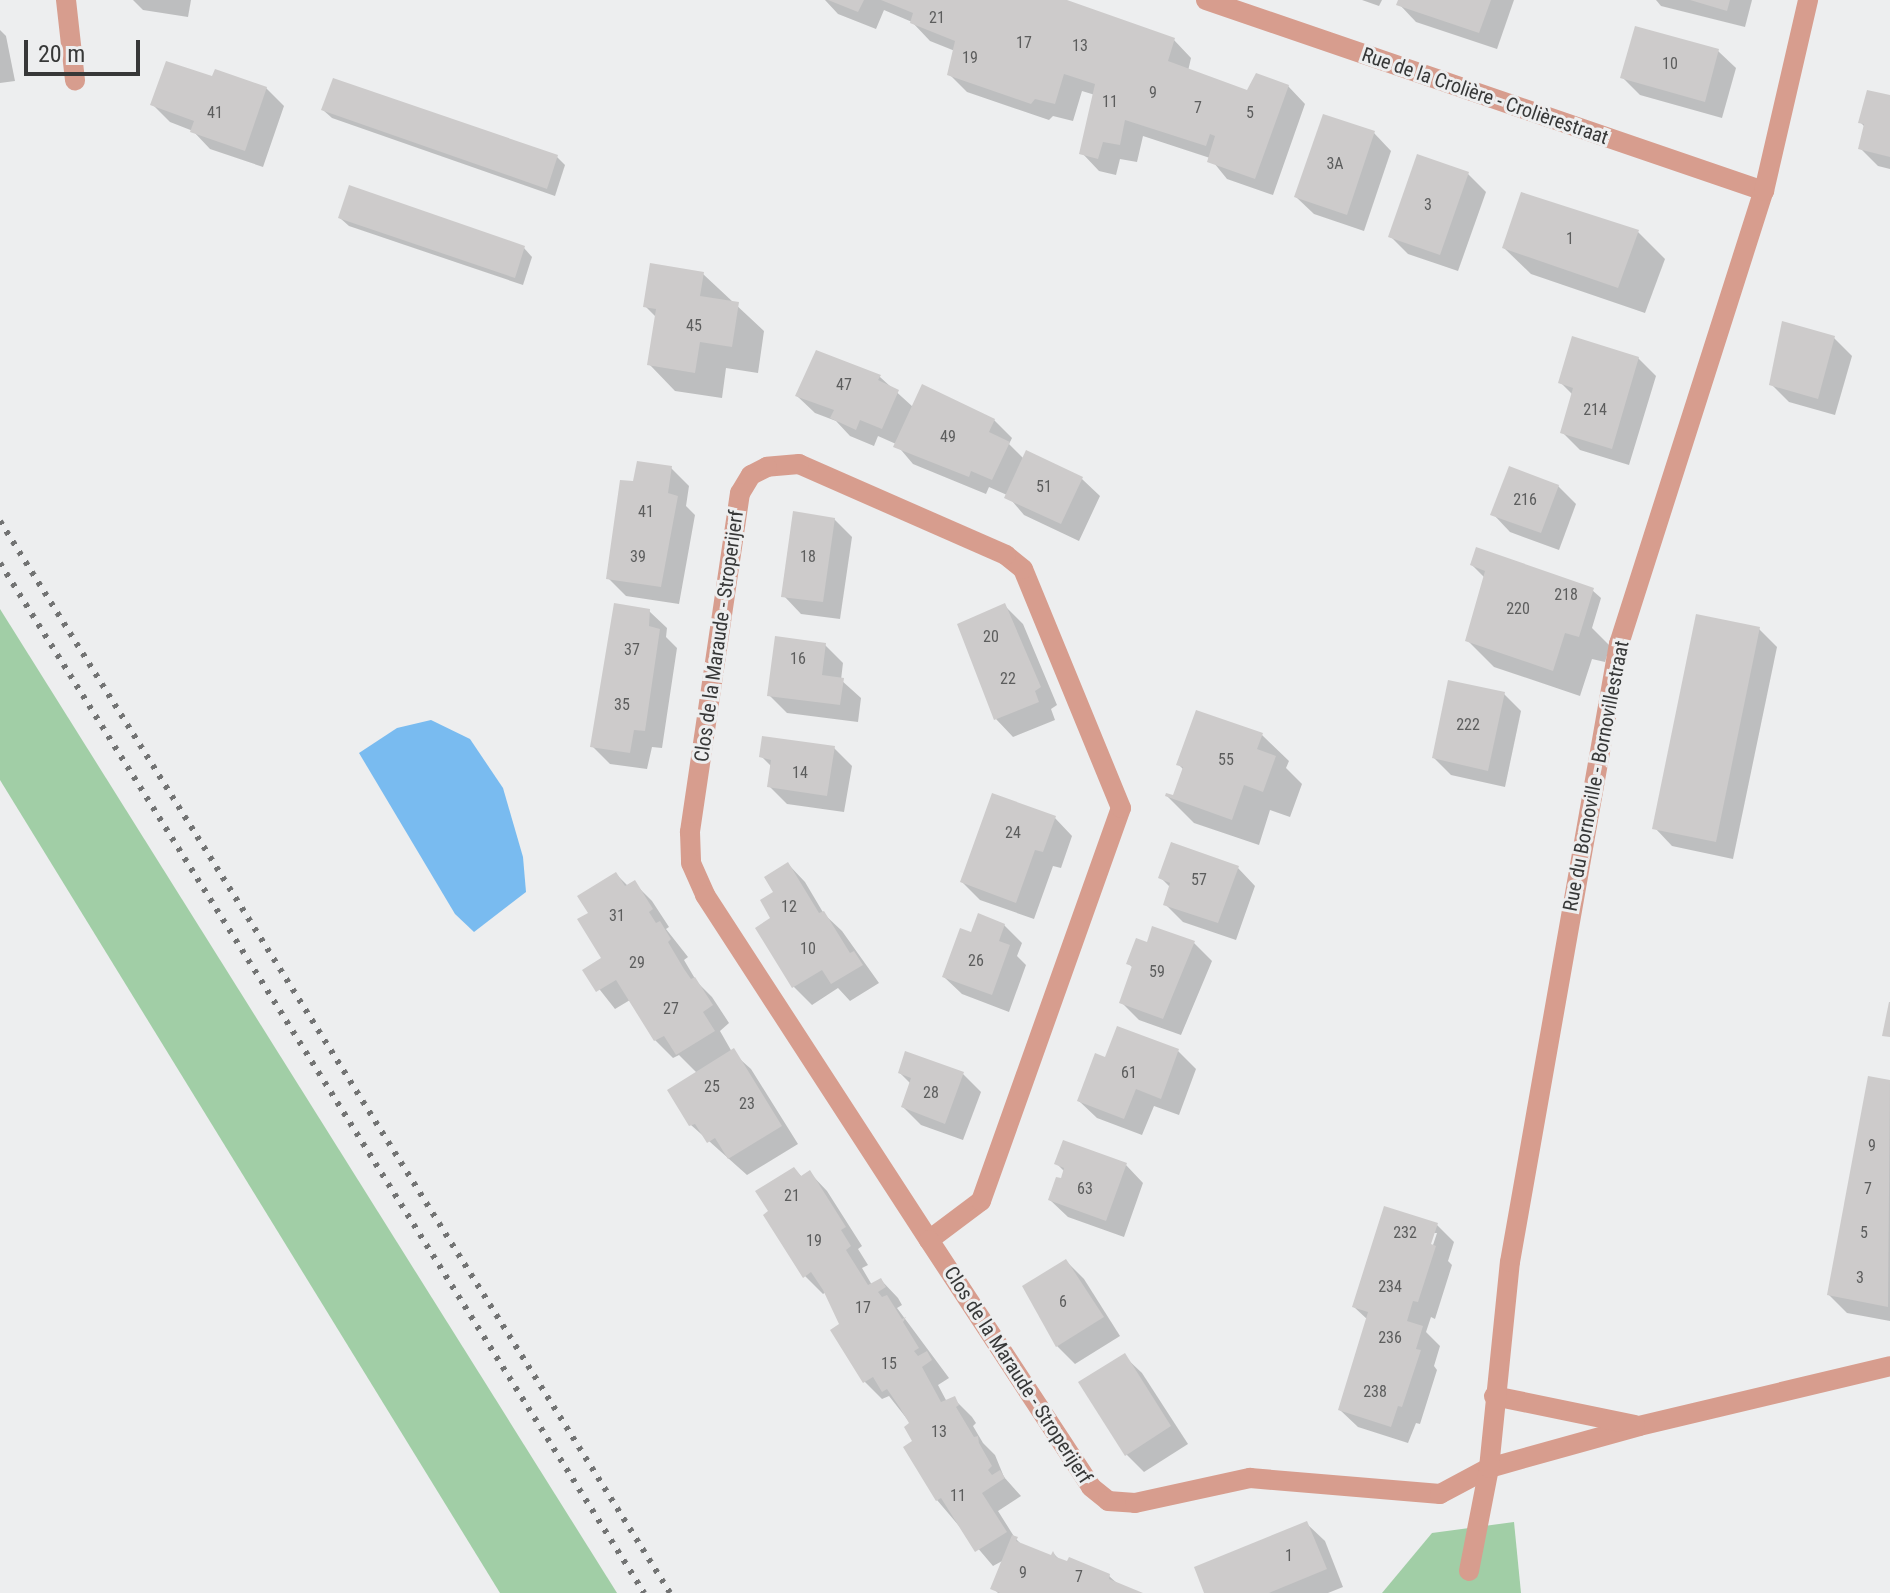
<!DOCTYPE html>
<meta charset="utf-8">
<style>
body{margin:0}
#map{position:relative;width:1890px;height:1593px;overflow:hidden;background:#edeeef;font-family:"Roboto Condensed",sans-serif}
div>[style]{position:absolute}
.green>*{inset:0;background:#a1cea6}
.water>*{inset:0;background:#79bbf0}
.shadow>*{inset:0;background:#0003}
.building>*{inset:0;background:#cdcbcb}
.street>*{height:20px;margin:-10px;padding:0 10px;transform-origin:10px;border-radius:10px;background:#d79d8e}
.rail>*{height:6px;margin-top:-3px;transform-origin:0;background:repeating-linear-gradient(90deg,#727373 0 4px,transparent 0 12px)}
span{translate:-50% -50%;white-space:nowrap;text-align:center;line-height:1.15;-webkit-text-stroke:6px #edeeef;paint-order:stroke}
.number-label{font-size:16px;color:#5c5d5d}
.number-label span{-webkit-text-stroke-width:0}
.street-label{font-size:20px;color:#373838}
.scale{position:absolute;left:24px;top:40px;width:116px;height:36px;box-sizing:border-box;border:4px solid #373838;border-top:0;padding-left:10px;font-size:24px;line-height:28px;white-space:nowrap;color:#373838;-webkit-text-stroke:6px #edeeef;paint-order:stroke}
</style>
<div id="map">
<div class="green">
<i style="clip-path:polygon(0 609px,617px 1593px,500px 1593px,0 780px)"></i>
<i style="clip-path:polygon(1514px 1522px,1521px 1593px,1382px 1593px,1432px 1533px)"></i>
</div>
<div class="water">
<i style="clip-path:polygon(431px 720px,470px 739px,503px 788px,523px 857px,526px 892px,474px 932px,455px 914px,359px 753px,397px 728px)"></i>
</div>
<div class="shadow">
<i style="clip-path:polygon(133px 0,191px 0,188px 17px,143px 10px)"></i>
<i style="clip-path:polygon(825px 0,1060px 0,1174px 40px,1191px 58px,1188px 71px,1248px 93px,1288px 86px,1305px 104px,1273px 195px,1227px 179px,1210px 158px,1143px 136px,1137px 162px,1120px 159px,1116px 175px,1099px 171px,1082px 153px,1095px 95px,1082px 91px,1073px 121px,1053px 116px,1049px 120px,967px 92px,949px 74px,955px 51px,930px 41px,912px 22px,884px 10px,876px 29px,838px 14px)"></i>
<i style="clip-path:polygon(1362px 0,1382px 0,1379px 6px)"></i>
<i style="clip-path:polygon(1400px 0,1514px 0,1497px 49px,1416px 22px,1399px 4px)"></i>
<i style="clip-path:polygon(1656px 0,1752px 0,1745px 27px,1661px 6px)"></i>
<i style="clip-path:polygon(0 30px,6px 36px,15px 81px,0 83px)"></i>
<i style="clip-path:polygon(1718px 51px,1736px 68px,1722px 118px,1640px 95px,1623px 78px)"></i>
<i style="clip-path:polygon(213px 78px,266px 88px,284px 106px,263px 167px,210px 149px,193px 131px,170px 122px,153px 105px)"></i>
<i style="clip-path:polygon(1890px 97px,1890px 169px,1878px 166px,1860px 148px,1865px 127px,1860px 122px)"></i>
<i style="clip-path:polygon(323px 110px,557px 157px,565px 165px,555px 196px,332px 118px)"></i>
<i style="clip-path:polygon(1374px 133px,1391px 151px,1364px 231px,1314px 214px,1296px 197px)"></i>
<i style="clip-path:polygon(1468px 174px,1486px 192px,1458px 271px,1408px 254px,1390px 236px)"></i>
<i style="clip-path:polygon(340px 218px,524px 248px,532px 257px,523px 285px,349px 226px)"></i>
<i style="clip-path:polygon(1638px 232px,1665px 259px,1645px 313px,1531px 274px,1504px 248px)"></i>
<i style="clip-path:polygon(703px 274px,764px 331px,758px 373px,726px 368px,722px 398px,675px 391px,649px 364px,656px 317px,645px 306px)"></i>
<i style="clip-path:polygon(1834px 338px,1852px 356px,1835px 415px,1789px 402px,1771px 384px)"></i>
<i style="clip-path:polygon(817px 352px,880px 377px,913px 407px,994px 420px,1012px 438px,1009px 444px,1024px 459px,1027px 453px,1082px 479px,1100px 496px,1079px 541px,1024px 515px,1007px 495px,989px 487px,986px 494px,913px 464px,896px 444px,878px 436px,874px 446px,850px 436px,836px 421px,815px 413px,797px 396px)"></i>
<i style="clip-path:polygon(1638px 358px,1656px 376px,1629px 465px,1580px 450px,1562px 432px,1573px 395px,1560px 382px)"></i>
<i style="clip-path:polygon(671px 468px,689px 486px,686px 506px,695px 515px,679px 604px,626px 596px,608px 578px,635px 484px)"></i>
<i style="clip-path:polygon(1558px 486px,1576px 504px,1559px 550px,1510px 532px,1493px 514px)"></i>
<i style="clip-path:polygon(834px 519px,852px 537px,840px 619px,801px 614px,784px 596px)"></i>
<i style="clip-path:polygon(1472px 565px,1592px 590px,1601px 598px,1592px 628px,1610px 646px,1605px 662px,1592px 659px,1580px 696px,1494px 667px,1467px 640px,1485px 578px)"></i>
<i style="clip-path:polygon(1005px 606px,1023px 624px,1057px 705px,1051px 709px,1055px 720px,1013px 737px,996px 719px)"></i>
<i style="clip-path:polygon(649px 611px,667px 628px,666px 637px,677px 648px,662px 748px,652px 747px,647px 769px,610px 764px,592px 746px)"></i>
<i style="clip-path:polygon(1759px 629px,1777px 647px,1733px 859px,1672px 846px,1655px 828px)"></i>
<i style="clip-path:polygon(825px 645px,843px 663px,841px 680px,861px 698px,858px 722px,787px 713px,769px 695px)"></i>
<i style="clip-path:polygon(1504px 694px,1521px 711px,1505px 787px,1451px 775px,1434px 758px)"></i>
<i style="clip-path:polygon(1262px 735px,1289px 761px,1286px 768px,1302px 784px,1290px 817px,1270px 810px,1259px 845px,1194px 823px,1167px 796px,1174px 798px,1184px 770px,1179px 765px)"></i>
<i style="clip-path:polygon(834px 748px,852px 766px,844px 812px,787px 804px,769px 786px,772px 767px,761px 756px)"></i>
<i style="clip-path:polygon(1055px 818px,1072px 836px,1061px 868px,1053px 866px,1034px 919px,980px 900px,962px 882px)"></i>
<i style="clip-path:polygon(788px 864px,805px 882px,824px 914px,842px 931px,879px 983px,850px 1001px,838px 988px,812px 1005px,794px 987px,758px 929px,773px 919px,776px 893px)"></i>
<i style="clip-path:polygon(1238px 868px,1255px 886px,1236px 940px,1183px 922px,1165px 904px,1171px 888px,1160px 877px)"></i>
<i style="clip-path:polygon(616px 874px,628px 886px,634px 883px,652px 901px,669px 927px,666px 929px,688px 957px,684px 960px,697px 982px,712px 997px,729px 1023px,720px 1031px,732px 1052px,751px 1069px,798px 1144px,747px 1175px,691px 1125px,697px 1073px,679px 1055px,673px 1058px,655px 1040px,630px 1000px,615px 1009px,585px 971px,604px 958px,590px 914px)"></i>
<i style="clip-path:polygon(1004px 925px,1022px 943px,1017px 956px,1026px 965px,1009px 1012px,962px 994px,944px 977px,972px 934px)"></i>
<i style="clip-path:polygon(1154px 928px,1194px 943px,1212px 961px,1181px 1035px,1139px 1020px,1121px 1002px,1133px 968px,1129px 964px,1148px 945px)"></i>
<i style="clip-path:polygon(1178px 1051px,1196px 1069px,1179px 1115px,1154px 1106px,1142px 1135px,1097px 1118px,1079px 1101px,1107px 1059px)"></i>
<i style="clip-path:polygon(900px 1073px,963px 1074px,981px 1092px,963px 1140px,921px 1125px,903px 1107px,911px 1084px)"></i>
<i style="clip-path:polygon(1870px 1078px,1890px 1082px,1890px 1321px,1847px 1313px,1829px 1295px)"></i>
<i style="clip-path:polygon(1056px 1163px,1126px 1165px,1143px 1183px,1124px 1237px,1068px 1217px,1050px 1200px,1065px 1172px)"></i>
<i style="clip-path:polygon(794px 1169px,802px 1177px,810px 1173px,827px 1191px,862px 1246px,858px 1249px,868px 1265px,862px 1268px,872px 1285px,881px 1280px,898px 1298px,902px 1305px,897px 1308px,949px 1378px,938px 1385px,947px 1402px,954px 1399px,972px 1417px,976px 1423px,973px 1426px,983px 1443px,995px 1455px,1004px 1477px,1021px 1496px,998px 1511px,1015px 1538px,1024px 1547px,1051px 1558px,1054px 1554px,1061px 1561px,1109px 1576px,1119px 1585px,1138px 1593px,998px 1593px,993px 1588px,1004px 1560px,993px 1566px,937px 1500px,915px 1442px,911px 1424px,889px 1396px,882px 1399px,865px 1382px,826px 1292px,823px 1294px,805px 1276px)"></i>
<i style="clip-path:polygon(evenodd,1437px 1225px,1454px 1242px,1448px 1261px,1452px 1265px,1435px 1319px,1431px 1317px,1426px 1332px,1440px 1346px,1434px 1366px,1437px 1370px,1420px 1424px,1416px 1423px,1408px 1443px,1358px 1427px,1340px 1410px,1368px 1320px,1354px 1307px,1437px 1225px,1432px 1233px,1437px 1233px,1430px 1254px,1426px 1253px,1432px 1233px)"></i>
<i style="clip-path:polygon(1066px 1261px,1084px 1279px,1120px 1336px,1075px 1364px,1057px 1346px,1025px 1287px)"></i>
<i style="clip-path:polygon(1124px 1356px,1142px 1373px,1188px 1444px,1144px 1472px,1127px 1455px)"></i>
<i style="clip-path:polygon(1307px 1524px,1325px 1541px,1343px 1587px,1328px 1593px,1207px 1593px)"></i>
</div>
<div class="building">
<i style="clip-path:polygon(828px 0,864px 0,858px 12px)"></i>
<i style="clip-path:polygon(881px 0,1067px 0,1175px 38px,1168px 61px,1247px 90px,1256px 73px,1289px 85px,1255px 179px,1207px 162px,1215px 136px,1210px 134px,1206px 146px,1125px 120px,1120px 145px,1103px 142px,1098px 159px,1079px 154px,1095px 84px,1064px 74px,1055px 104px,1035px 99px,1031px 104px,947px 75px,955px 41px,910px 23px,913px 13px)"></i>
<i style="clip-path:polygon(1398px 0,1491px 0,1479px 33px,1396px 5px)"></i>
<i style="clip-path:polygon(1690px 0,1730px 0,1727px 11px)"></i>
<i style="clip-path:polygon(1635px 26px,1719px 49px,1705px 102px,1620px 78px)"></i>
<i style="clip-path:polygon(166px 61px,212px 76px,215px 69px,267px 87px,245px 151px,190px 132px,194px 121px,150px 105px)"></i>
<i style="clip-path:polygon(333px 78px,558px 155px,547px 189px,321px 110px)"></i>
<i style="clip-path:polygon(1867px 90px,1890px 95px,1890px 157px,1858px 149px,1864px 124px,1858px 123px)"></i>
<i style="clip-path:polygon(1323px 114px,1375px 131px,1347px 215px,1294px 197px)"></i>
<i style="clip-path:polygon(1417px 154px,1469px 172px,1440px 255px,1388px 237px)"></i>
<i style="clip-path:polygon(349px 185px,525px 246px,515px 278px,338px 218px)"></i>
<i style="clip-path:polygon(1521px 192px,1639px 230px,1618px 288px,1502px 248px)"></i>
<i style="clip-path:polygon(650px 263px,704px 272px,700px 296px,739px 302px,732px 347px,700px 342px,695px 373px,647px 365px,656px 309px,643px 307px)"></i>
<i style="clip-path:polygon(1782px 321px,1835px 336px,1818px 399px,1769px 385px)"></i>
<i style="clip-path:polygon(1572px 336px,1639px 357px,1612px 449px,1560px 433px,1573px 388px,1558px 383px)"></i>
<i style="clip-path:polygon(816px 350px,881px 375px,878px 380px,899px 390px,882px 429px,860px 420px,856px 430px,830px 418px,834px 410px,795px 396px)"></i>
<i style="clip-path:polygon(922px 384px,995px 419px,989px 432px,1010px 442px,992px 480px,971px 471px,969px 477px,893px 447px)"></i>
<i style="clip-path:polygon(1026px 450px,1083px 477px,1061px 524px,1004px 498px)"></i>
<i style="clip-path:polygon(637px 461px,672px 466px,668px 493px,678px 496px,661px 587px,606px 579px,620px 480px,633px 481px)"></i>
<i style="clip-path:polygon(1509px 466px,1559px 485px,1541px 533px,1490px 515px)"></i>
<i style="clip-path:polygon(793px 511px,835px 518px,823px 602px,781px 597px)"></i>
<i style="clip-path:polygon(1476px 547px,1594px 588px,1579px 637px,1565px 633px,1553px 671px,1465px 641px,1485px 571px,1470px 565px)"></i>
<i style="clip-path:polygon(614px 603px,650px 609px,649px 626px,660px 629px,645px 731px,634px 730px,630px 753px,590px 747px)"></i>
<i style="clip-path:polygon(1005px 603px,1041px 687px,1035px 691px,1039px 702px,994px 720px,957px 624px)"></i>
<i style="clip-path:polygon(1696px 614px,1760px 627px,1716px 842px,1652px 829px)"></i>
<i style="clip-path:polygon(775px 636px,826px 643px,822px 675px,844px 678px,840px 705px,767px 696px)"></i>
<i style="clip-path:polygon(1448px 680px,1505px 692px,1488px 771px,1432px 758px)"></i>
<i style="clip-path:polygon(1196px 710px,1263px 733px,1257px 749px,1276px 756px,1263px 792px,1244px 785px,1232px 820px,1165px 796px,1166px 793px,1173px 795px,1183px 767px,1176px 765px)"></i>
<i style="clip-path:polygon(762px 736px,835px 746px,827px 796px,767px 787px,771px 760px,759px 757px)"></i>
<i style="clip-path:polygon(992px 793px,1056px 816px,1043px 852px,1035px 850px,1016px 903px,960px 882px)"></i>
<i style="clip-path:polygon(1171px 842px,1239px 866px,1218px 923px,1163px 905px,1170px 883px,1158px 878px)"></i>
<i style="clip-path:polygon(788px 862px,819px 913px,824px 911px,850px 953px,854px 951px,863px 965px,831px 984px,822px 970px,792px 988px,755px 928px,770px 918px,760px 900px,773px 892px,764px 877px)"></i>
<i style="clip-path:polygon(616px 872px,625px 886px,635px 880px,653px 909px,649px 912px,656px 923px,660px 921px,671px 939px,668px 942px,684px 969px,691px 979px,695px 977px,713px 1005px,703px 1012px,715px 1031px,676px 1055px,664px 1036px,654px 1041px,616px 980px,596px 992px,582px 970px,601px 958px,577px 919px,588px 913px,577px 896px)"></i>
<i style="clip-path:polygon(978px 913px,1005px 924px,999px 941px,1010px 945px,992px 995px,942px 977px,960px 928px,971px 932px)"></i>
<i style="clip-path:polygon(1152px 926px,1195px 941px,1163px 1019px,1119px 1003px,1132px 966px,1126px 964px,1136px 938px,1147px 942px)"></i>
<i style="clip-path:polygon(1889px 1002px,1890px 1002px,1890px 1037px,1882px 1036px)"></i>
<i style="clip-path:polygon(1117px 1026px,1179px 1049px,1161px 1099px,1136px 1089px,1124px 1119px,1077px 1101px,1095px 1053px,1105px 1057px)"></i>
<i style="clip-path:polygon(734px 1048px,782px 1126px,728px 1159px,715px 1138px,707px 1143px,695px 1124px,689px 1126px,667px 1090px)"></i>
<i style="clip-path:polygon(905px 1051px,964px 1072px,945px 1124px,901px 1107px,911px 1078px,898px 1073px)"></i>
<i style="clip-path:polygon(1868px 1076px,1890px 1080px,1888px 1307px,1827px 1295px)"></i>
<i style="clip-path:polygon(1063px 1140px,1127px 1163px,1106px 1221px,1048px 1200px,1056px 1177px,1061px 1178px,1064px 1168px,1054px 1164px)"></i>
<i style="clip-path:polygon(794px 1167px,801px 1176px,810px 1170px,846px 1227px,841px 1230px,851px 1246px,846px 1250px,868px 1285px,881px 1278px,886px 1287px,878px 1292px,882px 1297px,887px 1295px,902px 1319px,906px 1317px,903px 1322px,919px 1348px,914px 1351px,918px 1356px,927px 1351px,932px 1360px,922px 1367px,941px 1402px,955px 1396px,959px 1405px,956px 1407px,974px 1437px,978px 1436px,979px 1443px,992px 1466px,988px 1470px,992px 1475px,1000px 1470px,1005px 1478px,982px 1493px,1007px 1532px,975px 1552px,941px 1498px,936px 1501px,903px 1447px,912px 1441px,904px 1427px,909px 1423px,900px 1408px,887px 1389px,882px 1392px,873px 1377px,863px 1383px,830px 1330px,839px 1324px,823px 1290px,811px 1272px,803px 1278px,763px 1215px,768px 1211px,755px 1191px)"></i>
<i style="clip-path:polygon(1384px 1206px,1438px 1223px,1431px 1244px,1436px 1246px,1418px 1302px,1413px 1301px,1407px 1321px,1423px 1326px,1416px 1349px,1421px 1350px,1402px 1407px,1398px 1406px,1391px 1427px,1338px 1410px,1368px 1312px,1352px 1307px)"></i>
<i style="clip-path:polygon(1066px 1259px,1104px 1317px,1056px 1347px,1022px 1286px)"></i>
<i style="clip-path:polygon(1125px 1353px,1171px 1426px,1125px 1456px,1078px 1382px)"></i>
<i style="clip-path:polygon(1307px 1521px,1327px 1569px,1269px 1593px,1204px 1593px,1194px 1567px)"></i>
<i style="clip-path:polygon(1012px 1535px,1018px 1537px,1016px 1541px,1051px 1555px,1053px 1551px,1056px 1557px,1067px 1561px,1069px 1557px,1110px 1574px,1109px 1579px,1143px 1593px,1000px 1593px,990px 1589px)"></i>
</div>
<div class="street">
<i style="left:66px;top:0;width:81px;rotate:83.6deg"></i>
<i style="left:1206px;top:0;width:590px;rotate:18.9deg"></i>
<i style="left:929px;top:1240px;width:65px;rotate:-36.9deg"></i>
<i style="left:981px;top:1201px;width:417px;rotate:-70.4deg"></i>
<i style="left:1121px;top:808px;width:258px;rotate:-112.3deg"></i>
<i style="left:1023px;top:569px;width:22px;rotate:-141deg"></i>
<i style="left:1006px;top:555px;width:226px;rotate:-156.3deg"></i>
<i style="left:799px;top:464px;width:32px;rotate:175deg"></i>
<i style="left:767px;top:467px;width:18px;rotate:153deg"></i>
<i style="left:751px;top:475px;width:21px;rotate:121deg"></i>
<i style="left:740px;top:493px;width:343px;rotate:98.4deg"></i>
<i style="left:690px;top:832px;width:31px;rotate:88deg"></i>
<i style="left:691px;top:863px;width:35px;rotate:66deg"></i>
<i style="left:705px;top:895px;width:411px;rotate:57deg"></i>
<i style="left:929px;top:1240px;width:295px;rotate:56.7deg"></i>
<i style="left:1091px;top:1487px;width:22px;rotate:39deg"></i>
<i style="left:1108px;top:1501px;width:27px;rotate:4deg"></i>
<i style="left:1135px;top:1503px;width:118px;rotate:-12.3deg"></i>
<i style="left:1250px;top:1478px;width:191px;rotate:4.8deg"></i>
<i style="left:1440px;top:1494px;width:55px;rotate:-28deg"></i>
<i style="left:1489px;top:1468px;width:156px;rotate:-15.6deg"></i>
<i style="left:1639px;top:1426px;width:258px;rotate:-13.4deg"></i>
<i style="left:1494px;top:1396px;width:144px;rotate:11.6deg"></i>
<i style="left:1469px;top:1571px;width:105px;rotate:-79deg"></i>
<i style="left:1489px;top:1468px;width:207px;rotate:-84.2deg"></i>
<i style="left:1510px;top:1262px;width:628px;rotate:-80deg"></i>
<i style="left:1619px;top:644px;width:476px;rotate:-72.3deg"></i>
<i style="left:1764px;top:191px;width:196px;rotate:-77deg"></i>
</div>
<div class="rail">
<i style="left:0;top:521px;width:1264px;rotate:57.99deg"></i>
<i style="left:0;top:563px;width:1215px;rotate:57.98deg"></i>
</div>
<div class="number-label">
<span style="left:937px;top:18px">21</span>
<span style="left:1024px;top:43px">17</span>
<span style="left:1080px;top:46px">13</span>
<span style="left:970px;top:58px">19</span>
<span style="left:1670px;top:64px">10</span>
<span style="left:1153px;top:93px">9</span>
<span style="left:1110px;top:102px">11</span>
<span style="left:1198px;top:108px">7</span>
<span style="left:215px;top:113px">41</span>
<span style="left:1250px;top:113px">5</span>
<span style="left:1335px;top:164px">3A</span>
<span style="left:1428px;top:205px">3</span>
<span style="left:1570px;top:239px">1</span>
<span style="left:694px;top:326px">45</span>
<span style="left:844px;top:385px">47</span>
<span style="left:1595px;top:410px">214</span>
<span style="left:948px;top:437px">49</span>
<span style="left:1044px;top:487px">51</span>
<span style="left:1525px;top:500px">216</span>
<span style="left:646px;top:512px">41</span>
<span style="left:638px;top:557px">39</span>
<span style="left:808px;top:557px">18</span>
<span style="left:1566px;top:595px">218</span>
<span style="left:1518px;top:609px">220</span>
<span style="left:991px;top:637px">20</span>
<span style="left:632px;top:650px">37</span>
<span style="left:798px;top:659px">16</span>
<span style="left:1008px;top:679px">22</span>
<span style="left:622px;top:705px">35</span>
<span style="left:1468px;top:725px">222</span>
<span style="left:1226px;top:760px">55</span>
<span style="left:800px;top:773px">14</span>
<span style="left:1013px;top:833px">24</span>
<span style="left:1199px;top:880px">57</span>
<span style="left:789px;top:907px">12</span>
<span style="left:617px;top:916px">31</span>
<span style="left:808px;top:949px">10</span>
<span style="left:976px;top:961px">26</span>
<span style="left:637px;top:963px">29</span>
<span style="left:1157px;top:972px">59</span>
<span style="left:671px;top:1009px">27</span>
<span style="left:1129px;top:1073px">61</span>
<span style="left:712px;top:1087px">25</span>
<span style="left:931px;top:1093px">28</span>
<span style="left:747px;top:1104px">23</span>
<span style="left:1872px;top:1146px">9</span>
<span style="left:1085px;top:1189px">63</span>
<span style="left:1868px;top:1189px">7</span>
<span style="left:792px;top:1196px">21</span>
<span style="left:1405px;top:1233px">232</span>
<span style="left:1864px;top:1233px">5</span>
<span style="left:814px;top:1241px">19</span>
<span style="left:1860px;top:1278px">3</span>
<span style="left:1390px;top:1287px">234</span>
<span style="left:1063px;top:1302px">6</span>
<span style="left:863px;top:1308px">17</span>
<span style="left:1390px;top:1338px">236</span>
<span style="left:889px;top:1364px">15</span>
<span style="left:1375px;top:1392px">238</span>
<span style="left:939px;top:1432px">13</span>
<span style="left:958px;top:1496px">11</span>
<span style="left:1289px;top:1556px">1</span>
<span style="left:1023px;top:1573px">9</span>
<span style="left:1079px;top:1577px">7</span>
</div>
<div class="street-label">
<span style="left:1485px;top:96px;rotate:19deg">Rue de la Crolière - Crolièrestraat</span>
<span style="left:719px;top:636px;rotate:-82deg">Clos de la Maraude - Stroperijerf</span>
<span style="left:1596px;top:776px;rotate:-79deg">Rue du Bornoville - Bornovillestraat</span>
<span style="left:1018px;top:1375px;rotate:57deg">Clos de la Maraude - Stroperijerf</span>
</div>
<div class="scale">20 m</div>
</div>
